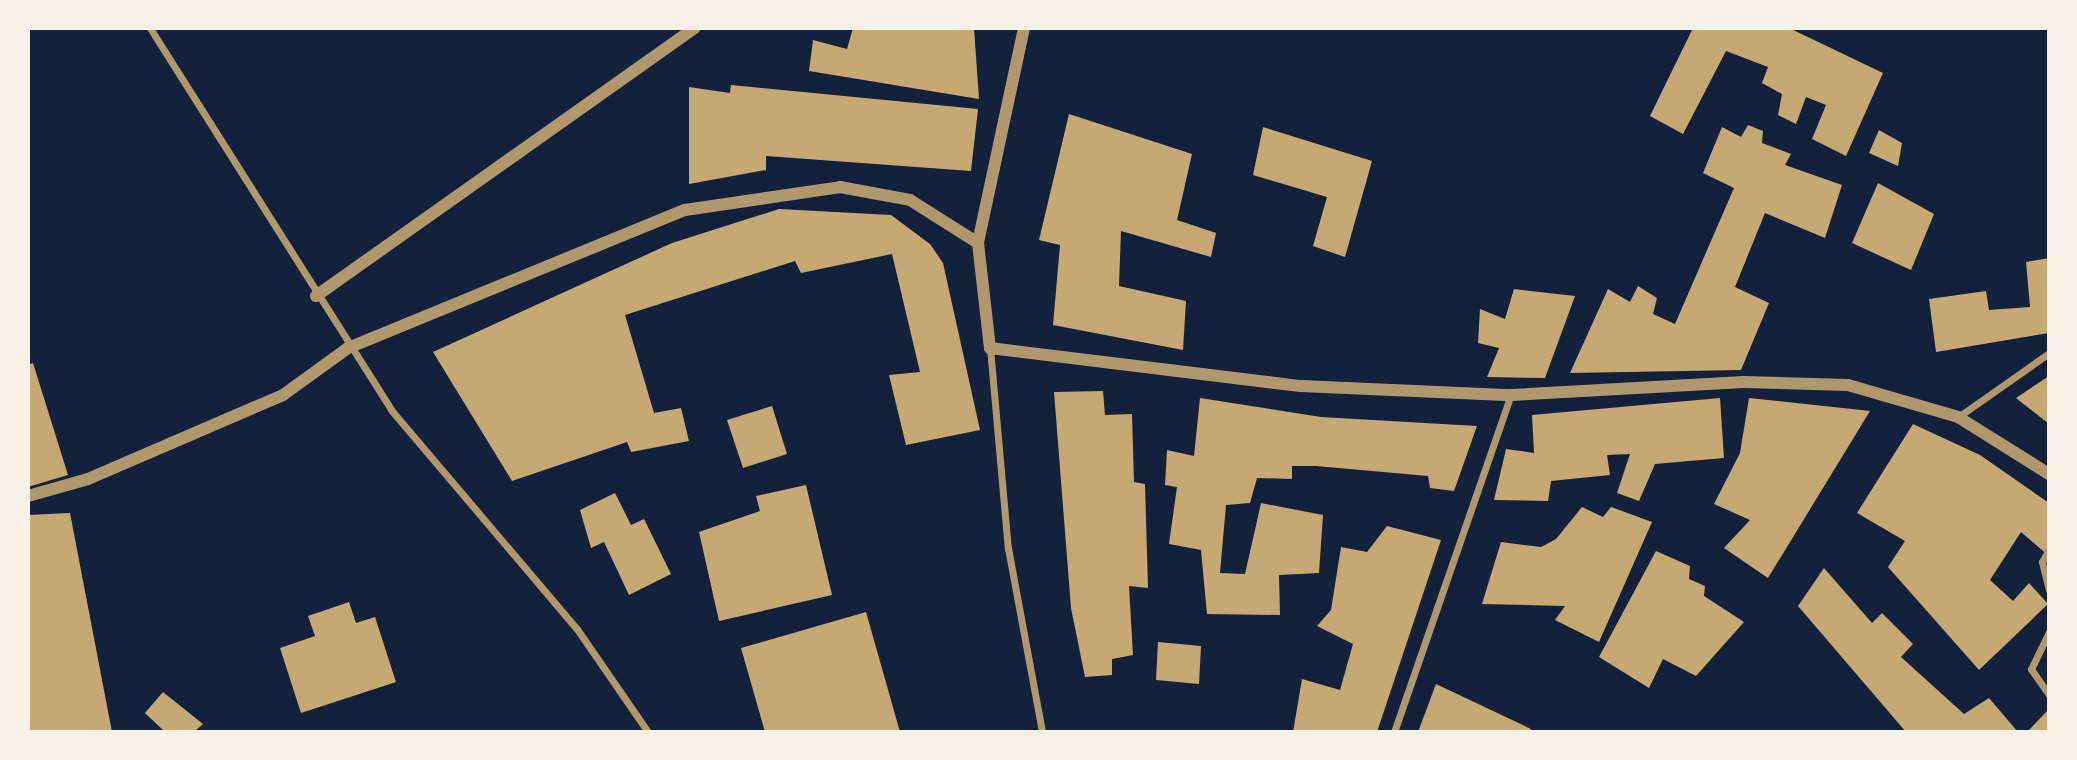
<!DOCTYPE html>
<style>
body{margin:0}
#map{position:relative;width:2077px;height:760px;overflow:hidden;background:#14213d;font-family:Helvetica,sans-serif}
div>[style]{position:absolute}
.building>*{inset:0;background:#c6a872}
.minor>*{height:7px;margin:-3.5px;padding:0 3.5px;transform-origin:3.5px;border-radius:3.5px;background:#b1986c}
.tertiary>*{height:12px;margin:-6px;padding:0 6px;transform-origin:6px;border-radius:6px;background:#b1986c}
span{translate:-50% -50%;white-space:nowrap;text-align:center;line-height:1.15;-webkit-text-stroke:7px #f6f1e7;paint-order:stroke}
.frame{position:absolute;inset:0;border:30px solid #f6f1e7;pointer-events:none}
</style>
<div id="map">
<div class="building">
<i style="clip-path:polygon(853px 28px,974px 28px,979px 99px,809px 71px,813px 40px,847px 49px)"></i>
<i style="clip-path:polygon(1693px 28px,1789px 28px,1883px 73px,1846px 156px,1812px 139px,1826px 105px,1806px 97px,1796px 124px,1778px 115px,1782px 94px,1762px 83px,1768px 67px,1726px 51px,1683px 134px,1650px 116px)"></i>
<i style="clip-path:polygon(731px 85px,978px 109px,971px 171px,766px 156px,766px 170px,689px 184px,689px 87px,730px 93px)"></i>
<i style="clip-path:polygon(1069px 114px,1192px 154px,1177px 220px,1216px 233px,1211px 257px,1121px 231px,1119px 286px,1186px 301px,1183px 350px,1053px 325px,1060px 245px,1039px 240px)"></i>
<i style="clip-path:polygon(1748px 125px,1763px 131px,1762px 143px,1791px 154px,1785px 165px,1842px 185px,1825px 238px,1765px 213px,1735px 287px,1769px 303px,1741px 370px,1570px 373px,1608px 289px,1630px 302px,1638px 286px,1657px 298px,1653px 314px,1675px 324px,1734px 188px,1703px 173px,1722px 127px,1741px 137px)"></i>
<i style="clip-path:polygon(1263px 127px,1372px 161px,1345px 257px,1313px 246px,1327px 197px,1253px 175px)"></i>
<i style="clip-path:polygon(1879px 130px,1902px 143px,1898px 166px,1869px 153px)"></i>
<i style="clip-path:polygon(1878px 183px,1934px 214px,1911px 270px,1852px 243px)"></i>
<i style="clip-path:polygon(779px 209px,891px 215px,930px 244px,943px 263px,980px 430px,906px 445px,889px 375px,920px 372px,892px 254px,801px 273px,795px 261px,625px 315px,654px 413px,681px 408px,689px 441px,631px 452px,627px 442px,512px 481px,433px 352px,672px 243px)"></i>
<i style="clip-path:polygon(2049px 258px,2049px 333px,1936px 352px,1929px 299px,1986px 291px,1989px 310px,2030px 307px,2026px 262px)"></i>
<i style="clip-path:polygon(1514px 289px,1575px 296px,1545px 378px,1487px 377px,1499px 348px,1478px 343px,1480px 309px,1505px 319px)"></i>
<i style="clip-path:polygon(33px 363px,68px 475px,28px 487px,28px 365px)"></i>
<i style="clip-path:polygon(2049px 376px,2049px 424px,2016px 398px)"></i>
<i style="clip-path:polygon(1103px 391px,1105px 415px,1132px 414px,1134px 482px,1145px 484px,1148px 588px,1129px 586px,1133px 655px,1112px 659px,1112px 675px,1085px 677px,1071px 608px,1054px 392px)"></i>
<i style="clip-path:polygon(1200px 398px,1321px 417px,1477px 426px,1454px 491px,1430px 488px,1428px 476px,1316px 466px,1292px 466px,1292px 479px,1257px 478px,1250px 503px,1226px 505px,1220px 573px,1245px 574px,1261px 503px,1323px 515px,1319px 573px,1279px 575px,1280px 615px,1207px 614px,1201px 550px,1169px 544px,1177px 487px,1165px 485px,1167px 450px,1194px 456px)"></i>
<i style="clip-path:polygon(1720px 398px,1724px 458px,1655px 464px,1639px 501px,1617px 493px,1630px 454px,1607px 455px,1610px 475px,1551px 481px,1548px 501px,1494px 500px,1506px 449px,1534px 453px,1532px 415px)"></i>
<i style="clip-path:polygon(1749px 398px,1870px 411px,1768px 578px,1724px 548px,1750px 520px,1714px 504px,1740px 453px)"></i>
<i style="clip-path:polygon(772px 406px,787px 454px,743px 468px,727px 420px)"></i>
<i style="clip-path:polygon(1913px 424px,1980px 455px,2049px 503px,2049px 556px,2021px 532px,1990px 580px,2013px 601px,2029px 583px,2048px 604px,1979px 670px,1888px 567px,1905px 541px,1857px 513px)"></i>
<i style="clip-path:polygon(806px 485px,832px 595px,719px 621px,699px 532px,760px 511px,756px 496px)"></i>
<i style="clip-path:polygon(615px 493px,631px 525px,644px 519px,671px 574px,629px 595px,604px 542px,591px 548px,580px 510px)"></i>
<i style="clip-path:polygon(1582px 507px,1603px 517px,1611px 507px,1652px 522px,1599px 642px,1555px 620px,1565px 606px,1482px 604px,1501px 542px,1541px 547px,1556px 539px)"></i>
<i style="clip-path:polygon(70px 513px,112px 732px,28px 732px,28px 515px)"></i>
<i style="clip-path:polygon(1387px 526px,1441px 540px,1377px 732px,1293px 732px,1302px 679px,1340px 690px,1353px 644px,1317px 626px,1331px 610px,1341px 547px,1367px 552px)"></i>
<i style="clip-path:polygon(1656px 551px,1690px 566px,1689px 579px,1705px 586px,1704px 596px,1744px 622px,1696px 676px,1663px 659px,1649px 688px,1599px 657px)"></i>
<i style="clip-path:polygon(1824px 568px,1872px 623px,1882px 613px,1913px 644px,1901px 657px,1964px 714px,1989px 698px,2018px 732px,1906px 732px,1798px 606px)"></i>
<i style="clip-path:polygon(349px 602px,356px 623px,375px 617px,396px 682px,301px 713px,280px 648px,315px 636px,308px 616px)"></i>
<i style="clip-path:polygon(866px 612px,900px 732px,765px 732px,741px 648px)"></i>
<i style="clip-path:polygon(1158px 642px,1201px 646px,1199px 684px,1156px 680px)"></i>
<i style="clip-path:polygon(1436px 684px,1529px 728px,1535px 732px,1418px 732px)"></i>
<i style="clip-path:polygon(163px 692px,203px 724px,194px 732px,165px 732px,145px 713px)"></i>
<i style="clip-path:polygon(2049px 709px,2049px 732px,2027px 732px)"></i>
</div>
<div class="minor">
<i style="left:150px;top:28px;width:453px;rotate:57.7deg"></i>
<i style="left:392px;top:411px;width:286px;rotate:49.7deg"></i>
<i style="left:577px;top:629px;width:125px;rotate:55.4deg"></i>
<i style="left:990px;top:348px;width:201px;rotate:84.9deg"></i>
<i style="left:1008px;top:548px;width:187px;rotate:79.5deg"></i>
<i style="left:1958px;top:417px;width:111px;rotate:-35.1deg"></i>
<i style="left:2049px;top:549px;width:15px;rotate:118deg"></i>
<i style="left:2042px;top:562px;width:29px;rotate:76deg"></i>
<i style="left:2049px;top:632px;width:41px;rotate:115.9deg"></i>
<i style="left:2031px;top:669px;width:32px;rotate:55deg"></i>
<i style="left:1394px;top:732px;width:357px;rotate:-70.9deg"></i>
</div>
<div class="tertiary">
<i style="left:1024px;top:28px;width:220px;rotate:102.1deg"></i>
<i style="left:978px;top:243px;width:106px;rotate:83.5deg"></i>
<i style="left:990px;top:348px;width:313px;rotate:7deg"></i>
<i style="left:1301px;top:386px;width:210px;rotate:2.5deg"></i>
<i style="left:1511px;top:395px;width:233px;rotate:-3.2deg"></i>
<i style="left:1744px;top:382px;width:104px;rotate:1.7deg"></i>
<i style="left:1848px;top:385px;width:115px;rotate:16.2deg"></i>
<i style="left:1958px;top:417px;width:107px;rotate:32.1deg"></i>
<i style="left:316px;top:296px;width:464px;rotate:-35.3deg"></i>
<i style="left:28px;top:496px;width:62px;rotate:-15.8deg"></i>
<i style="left:88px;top:479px;width:212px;rotate:-23.3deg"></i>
<i style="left:283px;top:395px;width:80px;rotate:-35.9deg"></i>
<i style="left:348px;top:348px;width:364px;rotate:-22.3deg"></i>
<i style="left:685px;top:210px;width:157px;rotate:-8.4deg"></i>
<i style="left:840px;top:187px;width:71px;rotate:10.5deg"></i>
<i style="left:910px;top:200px;width:80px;rotate:32.3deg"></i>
</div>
<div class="frame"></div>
</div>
